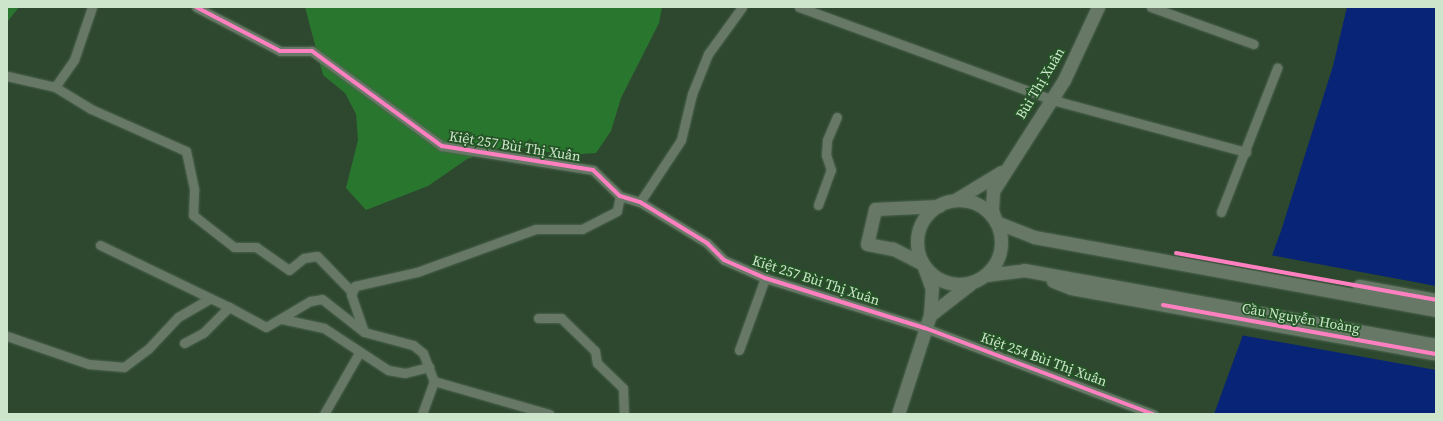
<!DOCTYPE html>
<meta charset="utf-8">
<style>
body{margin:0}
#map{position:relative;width:1443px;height:421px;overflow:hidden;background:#2e4830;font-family:"Source Serif 4",serif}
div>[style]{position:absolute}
.green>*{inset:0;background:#29772e}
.water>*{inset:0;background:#072476}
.pier>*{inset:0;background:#2e4830}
.roads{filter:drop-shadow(0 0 1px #4d644e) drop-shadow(0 0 1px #4d644e)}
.street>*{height:9px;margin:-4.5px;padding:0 4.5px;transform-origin:4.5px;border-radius:4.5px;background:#677966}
.secondary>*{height:13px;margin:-6.5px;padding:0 6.5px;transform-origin:6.5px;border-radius:6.5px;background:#677966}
.secondary>.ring{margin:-6.5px;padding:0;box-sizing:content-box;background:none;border:13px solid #677966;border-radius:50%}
.cycleway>*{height:4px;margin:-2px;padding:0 2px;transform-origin:2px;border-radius:2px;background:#ff80c0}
span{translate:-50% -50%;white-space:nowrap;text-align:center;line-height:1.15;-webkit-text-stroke:3.5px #245325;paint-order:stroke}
.street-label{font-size:14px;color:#cce5cb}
.frame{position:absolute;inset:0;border:8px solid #cce5cb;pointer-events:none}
</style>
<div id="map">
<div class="green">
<i style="clip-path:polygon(7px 7px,19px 7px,7px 22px)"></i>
<i style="clip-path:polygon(305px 7px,662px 7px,659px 23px,621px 98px,611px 131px,596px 153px,566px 155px,508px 145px,467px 159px,428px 186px,366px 210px,346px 188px,358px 140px,356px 114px,345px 93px,323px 75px)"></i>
</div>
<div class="water">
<i style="clip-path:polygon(1347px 7px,1436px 7px,1436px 414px,1214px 414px,1281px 231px,1333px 66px)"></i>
</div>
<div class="pier">
<i style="clip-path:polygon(1270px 255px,1436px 286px,1436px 370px,1240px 335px)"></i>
</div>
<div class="roads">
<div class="street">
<i style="left:196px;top:7px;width:95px;rotate:27.6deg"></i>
<i style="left:280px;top:51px;width:32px"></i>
<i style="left:312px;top:51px;width:161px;rotate:36.2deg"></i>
<i style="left:442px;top:146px;width:153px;rotate:9deg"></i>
<i style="left:593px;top:170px;width:37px;rotate:44deg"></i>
<i style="left:620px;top:196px;width:21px;rotate:17deg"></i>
<i style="left:640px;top:202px;width:79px;rotate:31.5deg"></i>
<i style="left:707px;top:243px;width:24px;rotate:45deg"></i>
<i style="left:724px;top:260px;width:45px;rotate:23.7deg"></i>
<i style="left:765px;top:278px;width:168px;rotate:17.4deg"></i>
<i style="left:925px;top:328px;width:244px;rotate:20.7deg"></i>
<i style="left:799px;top:7px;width:270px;rotate:20.1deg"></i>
<i style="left:1053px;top:100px;width:200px;rotate:15.1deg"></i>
<i style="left:1151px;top:7px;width:109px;rotate:19.8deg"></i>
<i style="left:7px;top:76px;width:49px;rotate:12.9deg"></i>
<i style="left:55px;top:87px;width:33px;rotate:-55deg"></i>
<i style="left:74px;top:60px;width:56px;rotate:-71.2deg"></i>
<i style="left:55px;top:87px;width:42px;rotate:31.4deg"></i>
<i style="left:91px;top:109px;width:104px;rotate:23.9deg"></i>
<i style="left:186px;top:151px;width:40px;rotate:78deg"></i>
<i style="left:194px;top:190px;width:25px;rotate:92deg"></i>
<i style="left:193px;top:215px;width:52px;rotate:38deg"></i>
<i style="left:234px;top:247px;width:22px"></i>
<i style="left:256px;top:247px;width:40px;rotate:34.9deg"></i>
<i style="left:289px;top:270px;width:19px;rotate:-39deg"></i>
<i style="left:304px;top:258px;width:13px;rotate:-9deg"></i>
<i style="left:317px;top:256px;width:49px;rotate:45.8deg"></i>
<i style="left:640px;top:202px;width:74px;rotate:-56.5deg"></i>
<i style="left:681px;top:140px;width:47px;rotate:-76.6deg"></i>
<i style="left:692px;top:94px;width:43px;rotate:-68.2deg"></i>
<i style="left:708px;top:54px;width:58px;rotate:-54.1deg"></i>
<i style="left:818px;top:205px;width:37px;rotate:-70deg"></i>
<i style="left:831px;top:170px;width:16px;rotate:-108deg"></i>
<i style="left:826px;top:155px;width:15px;rotate:-86deg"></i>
<i style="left:827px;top:140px;width:25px;rotate:-67deg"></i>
<i style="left:1221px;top:212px;width:155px;rotate:-68.7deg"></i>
<i style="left:100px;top:245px;width:143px;rotate:25.7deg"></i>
<i style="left:538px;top:318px;width:23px"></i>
<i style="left:561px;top:318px;width:47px;rotate:44.1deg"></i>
<i style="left:595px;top:351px;width:12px;rotate:81deg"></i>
<i style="left:597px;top:363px;width:36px;rotate:44deg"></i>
<i style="left:623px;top:388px;width:26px;rotate:88deg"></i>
<i style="left:282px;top:319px;width:43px;rotate:12.1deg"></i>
<i style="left:324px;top:328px;width:77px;rotate:33.3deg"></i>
<i style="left:388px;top:370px;width:17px;rotate:10deg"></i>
<i style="left:405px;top:373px;width:25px;rotate:-14deg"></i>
<i style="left:364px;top:332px;width:39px;rotate:-109deg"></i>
<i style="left:351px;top:295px;width:10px;rotate:-66deg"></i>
<i style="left:355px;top:286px;width:64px;rotate:-12.7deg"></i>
<i style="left:417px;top:272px;width:127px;rotate:-19.9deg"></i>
<i style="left:536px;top:229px;width:46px"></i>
<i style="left:582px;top:229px;width:39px;rotate:-27deg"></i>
<i style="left:617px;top:211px;width:15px;rotate:-79deg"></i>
<i style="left:7px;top:336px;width:87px;rotate:18.9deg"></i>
<i style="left:89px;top:364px;width:35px;rotate:5deg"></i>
<i style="left:124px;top:367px;width:30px;rotate:-37deg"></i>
<i style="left:148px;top:349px;width:44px;rotate:-46.8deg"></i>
<i style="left:178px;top:317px;width:34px;rotate:-30deg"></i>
<i style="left:184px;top:343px;width:21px;rotate:-28deg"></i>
<i style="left:203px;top:333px;width:37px;rotate:-45deg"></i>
<i style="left:229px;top:307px;width:42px;rotate:28.4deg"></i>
<i style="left:266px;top:327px;width:51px;rotate:-30.6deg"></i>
<i style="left:310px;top:301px;width:12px;rotate:-9deg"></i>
<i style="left:322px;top:299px;width:53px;rotate:38.2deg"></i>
<i style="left:364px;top:332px;width:51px;rotate:14.9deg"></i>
<i style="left:413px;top:345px;width:13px;rotate:39deg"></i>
<i style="left:423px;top:353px;width:30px;rotate:69deg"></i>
<i style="left:434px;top:381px;width:120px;rotate:16deg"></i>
<i style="left:739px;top:350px;width:77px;rotate:-70.1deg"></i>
<i style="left:324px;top:414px;width:70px;rotate:-60.2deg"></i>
<i style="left:422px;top:414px;width:35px;rotate:-70deg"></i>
</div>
<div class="secondary">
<i style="left:1098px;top:7px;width:81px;rotate:115deg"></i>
<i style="left:1064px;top:80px;width:132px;rotate:122.6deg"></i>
<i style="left:993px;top:191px;width:19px;rotate:93deg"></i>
<i style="left:992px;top:210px;width:13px;rotate:72deg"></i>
<i style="left:996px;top:222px;width:41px;rotate:21.5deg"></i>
<i style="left:1034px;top:237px;width:409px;rotate:10.3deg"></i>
<i style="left:955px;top:200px;width:54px;rotate:-31.3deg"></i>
<i class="ring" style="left:917px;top:200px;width:71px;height:71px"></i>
<i style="left:986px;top:275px;width:38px;rotate:-7deg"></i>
<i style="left:1024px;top:270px;width:419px;rotate:10.3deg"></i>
<i style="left:1053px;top:281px;width:19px;rotate:21deg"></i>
<i style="left:1071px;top:288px;width:371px;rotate:10.2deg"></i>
<i style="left:1359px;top:286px;width:78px;rotate:10.3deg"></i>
<i style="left:930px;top:315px;width:51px;rotate:-37.8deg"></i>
<i style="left:898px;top:414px;width:104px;rotate:-72.1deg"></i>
<i style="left:930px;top:315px;width:26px;rotate:-86deg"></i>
<i style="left:932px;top:289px;width:27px;rotate:-110deg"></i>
<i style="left:923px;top:264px;width:34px;rotate:-153deg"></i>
<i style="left:893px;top:249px;width:26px;rotate:-169deg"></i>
<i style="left:867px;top:244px;width:36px;rotate:-77deg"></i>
<i style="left:875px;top:209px;width:64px;rotate:-2.7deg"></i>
</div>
</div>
<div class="cycleway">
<i style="left:196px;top:7px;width:95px;rotate:27.6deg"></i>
<i style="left:280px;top:51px;width:32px"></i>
<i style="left:312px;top:51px;width:161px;rotate:36.2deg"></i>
<i style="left:442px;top:146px;width:153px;rotate:9deg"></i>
<i style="left:593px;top:170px;width:37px;rotate:44deg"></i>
<i style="left:620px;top:196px;width:21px;rotate:17deg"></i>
<i style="left:640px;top:202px;width:79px;rotate:31.5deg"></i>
<i style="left:707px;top:243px;width:24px;rotate:45deg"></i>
<i style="left:724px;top:260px;width:45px;rotate:23.7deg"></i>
<i style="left:765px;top:278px;width:168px;rotate:17.4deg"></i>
<i style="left:925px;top:328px;width:244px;rotate:20.7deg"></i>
<i style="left:1176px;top:253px;width:264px;rotate:10.2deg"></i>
<i style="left:1163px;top:305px;width:277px;rotate:10.2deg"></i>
</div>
<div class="street-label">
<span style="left:1040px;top:83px;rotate:-59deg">Bùi Thị Xuân</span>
<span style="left:515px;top:146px;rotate:9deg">Kiệt 257 Bùi Thị Xuân</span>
<span style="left:816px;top:280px;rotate:18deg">Kiệt 257 Bùi Thị Xuân</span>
<span style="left:1301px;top:318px;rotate:10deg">Cầu Nguyễn Hoàng</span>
<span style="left:1044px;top:359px;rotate:20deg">Kiệt 254 Bùi Thị Xuân</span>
</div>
<div class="frame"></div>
</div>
